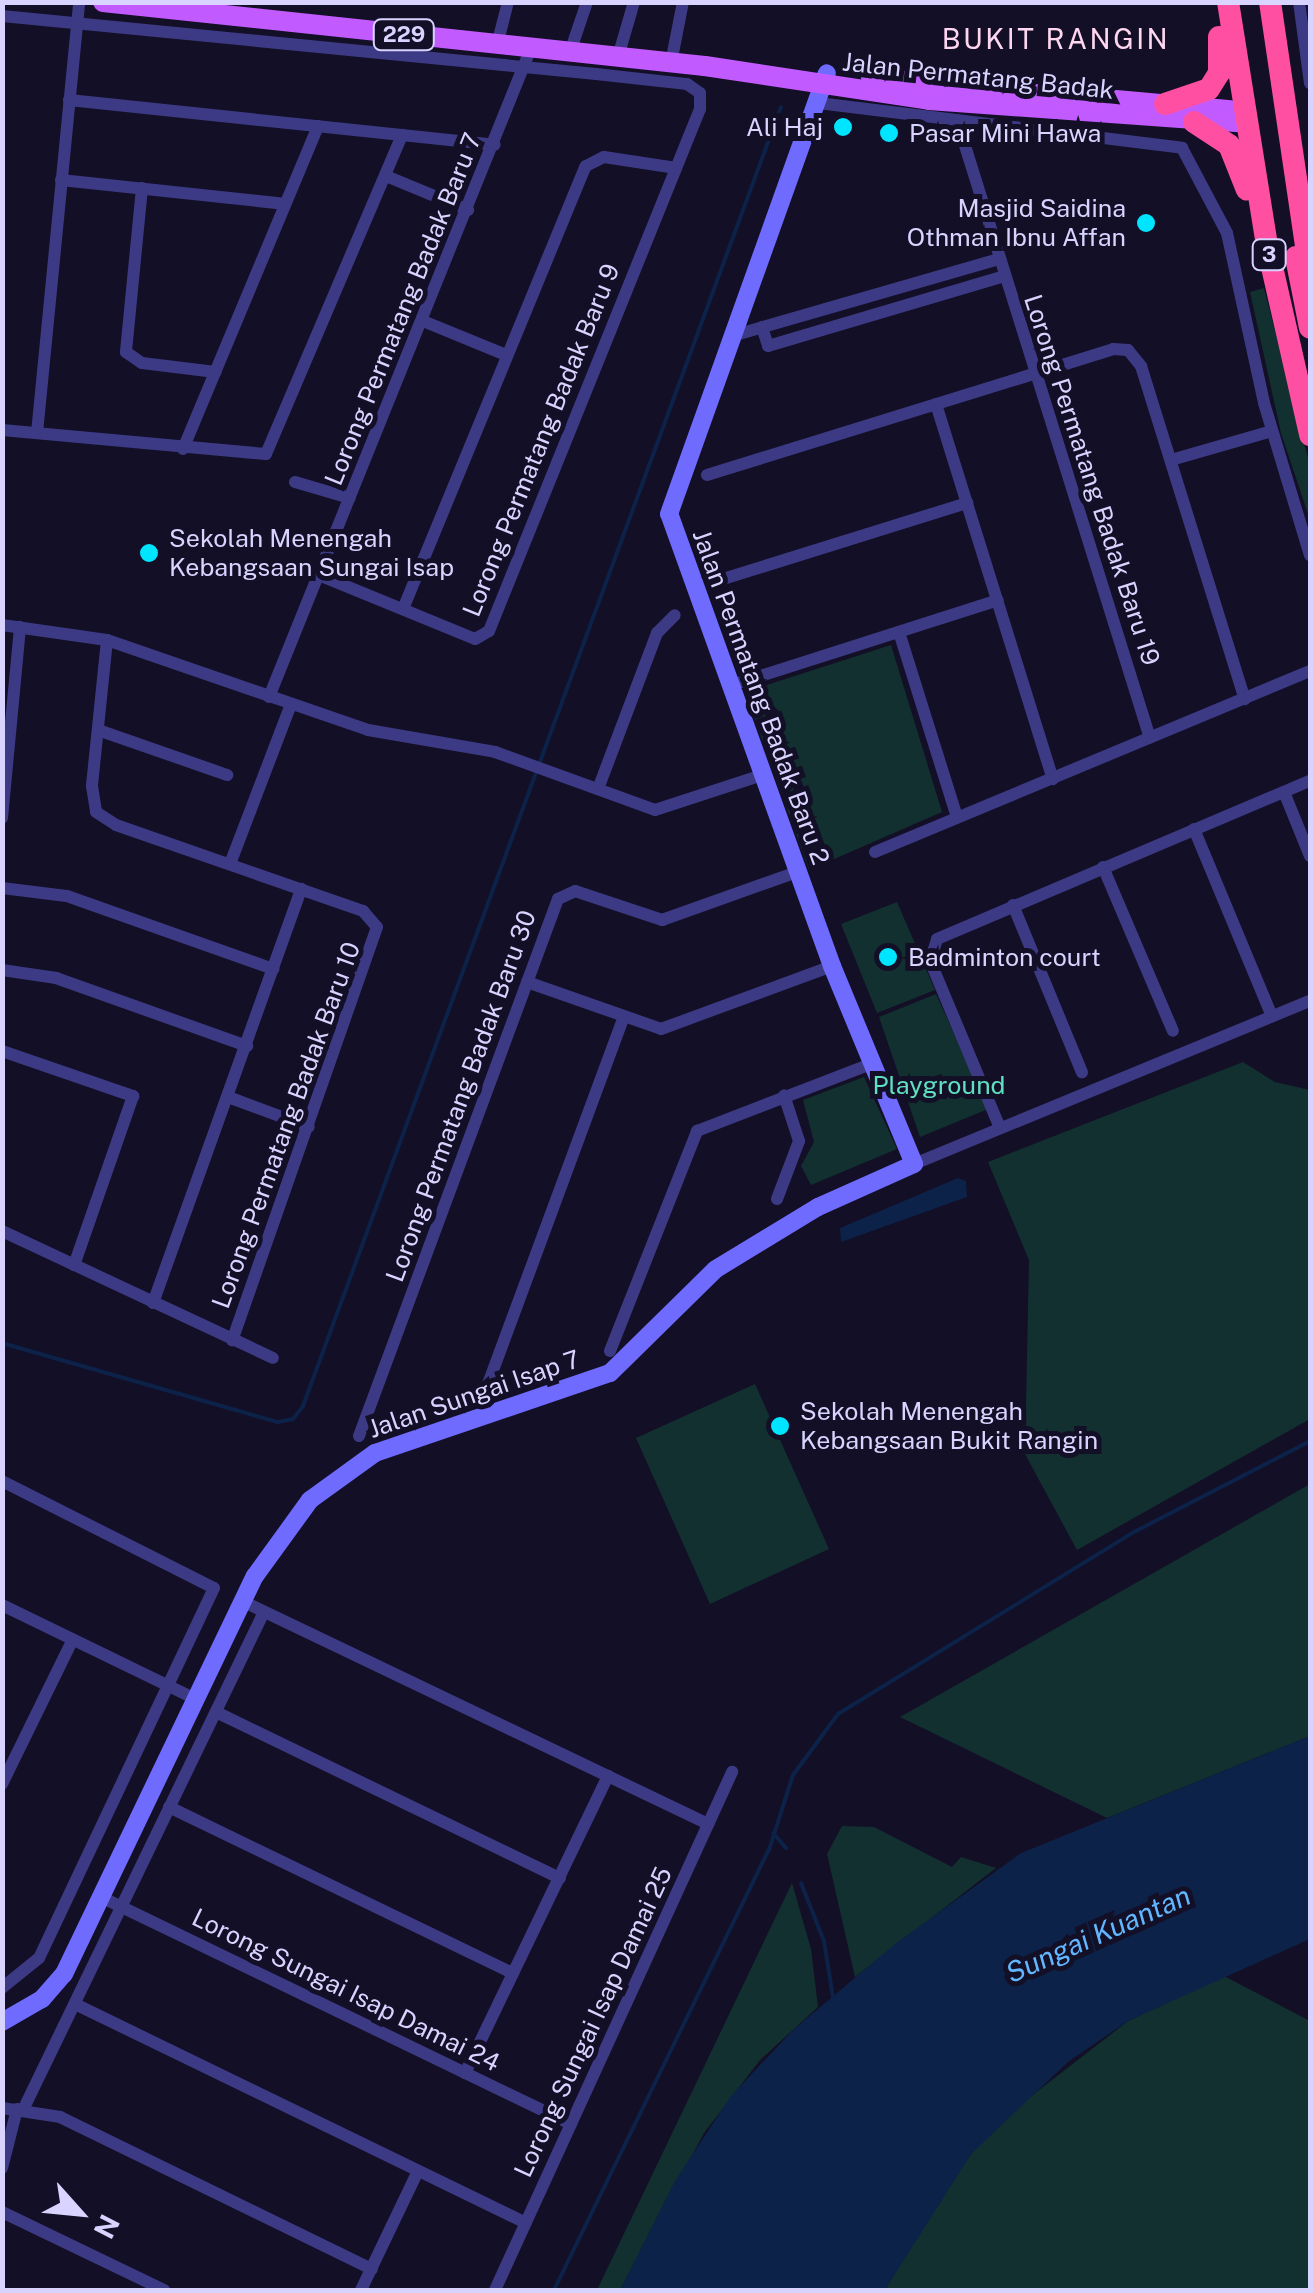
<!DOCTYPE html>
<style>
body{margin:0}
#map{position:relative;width:1313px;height:2293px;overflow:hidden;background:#130f26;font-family:"Public Sans",sans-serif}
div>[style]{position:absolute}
.green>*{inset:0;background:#12302f}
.water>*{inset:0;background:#0c2248}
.stream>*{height:4px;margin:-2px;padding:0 2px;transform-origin:2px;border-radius:2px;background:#0c2248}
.street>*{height:12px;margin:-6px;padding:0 6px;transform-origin:6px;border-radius:6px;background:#3d3a85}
.secondary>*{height:18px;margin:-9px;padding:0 9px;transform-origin:9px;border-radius:9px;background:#6f6bff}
.primary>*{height:20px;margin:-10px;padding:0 10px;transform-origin:10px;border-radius:10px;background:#c25bff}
.highway>*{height:22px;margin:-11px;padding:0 11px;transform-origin:11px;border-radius:11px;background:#ff4fa3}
.dots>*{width:28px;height:28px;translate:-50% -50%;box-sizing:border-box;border:5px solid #130f26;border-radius:50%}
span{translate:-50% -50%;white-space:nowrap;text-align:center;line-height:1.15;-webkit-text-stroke:10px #130f26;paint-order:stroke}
.shield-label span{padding:2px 8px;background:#130f26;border:2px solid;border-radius:8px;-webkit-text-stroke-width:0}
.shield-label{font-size:22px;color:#d9d4ff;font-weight:700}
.street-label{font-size:25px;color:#d9d4ff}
.poi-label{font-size:25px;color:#d9d4ff}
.right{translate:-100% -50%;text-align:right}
.left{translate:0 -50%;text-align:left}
.park-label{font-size:25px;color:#5fe0c0}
.neighbourhood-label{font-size:28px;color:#ffd6f0;letter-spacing:2.5px}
.water-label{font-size:28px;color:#62b6ff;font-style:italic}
.frame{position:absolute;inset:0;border:5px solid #d9d4ff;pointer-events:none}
.north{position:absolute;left:30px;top:2163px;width:100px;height:100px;-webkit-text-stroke:8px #130f26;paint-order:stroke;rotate:117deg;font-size:28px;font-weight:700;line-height:40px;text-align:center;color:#d9d4ff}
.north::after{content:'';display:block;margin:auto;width:35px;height:45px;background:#d9d4ff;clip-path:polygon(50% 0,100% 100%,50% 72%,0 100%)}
</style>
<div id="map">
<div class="green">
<i style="clip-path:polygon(1264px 288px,1310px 466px,1310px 520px,1281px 433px,1250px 292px)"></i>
<i style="clip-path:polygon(891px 645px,942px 812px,809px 870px,745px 692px)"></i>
<i style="clip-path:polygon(897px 902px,935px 990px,877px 1013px,841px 924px)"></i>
<i style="clip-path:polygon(936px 994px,988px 1109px,920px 1137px,879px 1017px)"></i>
<i style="clip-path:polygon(1243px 1062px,1275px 1082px,1310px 1090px,1310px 1419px,1077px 1550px,1025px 1454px,1029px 1260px,988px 1162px)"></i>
<i style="clip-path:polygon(864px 1077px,897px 1149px,811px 1185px,801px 1166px,814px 1142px,803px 1100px)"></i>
<i style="clip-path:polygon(755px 1384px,829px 1549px,710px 1604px,636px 1438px)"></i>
<i style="clip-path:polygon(1310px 1484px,1310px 1736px,1107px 1818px,900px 1717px)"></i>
<i style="clip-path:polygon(842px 1826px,874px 1827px,952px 1867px,961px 1857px,996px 1868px,855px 1977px,827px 1854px)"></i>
<i style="clip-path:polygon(792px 1883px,811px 1949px,818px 2007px,760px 2060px,704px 2133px,620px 2290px,597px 2290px)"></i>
<i style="clip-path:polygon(1224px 1976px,1310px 2021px,1310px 2290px,885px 2290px,931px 2208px,971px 2154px,1021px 2104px,1128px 2021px)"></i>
</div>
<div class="water">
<i style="clip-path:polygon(958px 1178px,966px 1181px,967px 1197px,841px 1242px,840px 1228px)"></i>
<i style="clip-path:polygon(1310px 1736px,1310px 1939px,1128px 2021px,1068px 2062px,971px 2154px,885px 2290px,620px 2290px,675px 2181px,731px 2096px,793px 2030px,895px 1944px,1021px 1853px)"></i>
</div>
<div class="stream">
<i style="left:2px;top:1343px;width:287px;rotate:16deg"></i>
<i style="left:278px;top:1422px;width:15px;rotate:-11deg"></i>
<i style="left:293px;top:1419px;width:16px;rotate:-52deg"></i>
<i style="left:303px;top:1406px;width:1384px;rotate:-69.8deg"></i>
<i style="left:773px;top:1833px;width:20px;rotate:49deg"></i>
<i style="left:801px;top:1883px;width:62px;rotate:68.4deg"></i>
<i style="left:824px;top:1941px;width:58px;rotate:81deg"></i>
<i style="left:554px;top:2290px;width:490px;rotate:-64deg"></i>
<i style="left:769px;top:1850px;width:79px;rotate:-72.3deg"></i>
<i style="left:793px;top:1775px;width:76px;rotate:-53.6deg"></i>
<i style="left:838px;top:1714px;width:350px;rotate:-31.6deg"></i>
<i style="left:1136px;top:1531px;width:196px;rotate:-27.3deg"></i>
</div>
<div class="street">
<i style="left:1299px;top:2px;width:82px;rotate:82.3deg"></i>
<i style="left:2px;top:16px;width:597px;rotate:5.58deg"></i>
<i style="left:596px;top:74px;width:92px;rotate:6.3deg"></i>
<i style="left:687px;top:84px;width:16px;rotate:35deg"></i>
<i style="left:700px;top:93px;width:16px;rotate:90deg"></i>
<i style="left:700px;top:109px;width:563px;rotate:112.01deg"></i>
<i style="left:489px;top:631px;width:16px;rotate:150deg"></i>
<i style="left:475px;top:639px;width:169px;rotate:-157.7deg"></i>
<i style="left:497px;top:45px;width:44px;rotate:-75.7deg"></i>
<i style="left:570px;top:52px;width:53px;rotate:-71.2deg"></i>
<i style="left:618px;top:57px;width:57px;rotate:-73.8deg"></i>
<i style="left:671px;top:63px;width:62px;rotate:-78.9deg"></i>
<i style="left:69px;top:100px;width:428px;rotate:6deg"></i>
<i style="left:818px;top:103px;width:367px;rotate:7deg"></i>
<i style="left:1182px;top:148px;width:96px;rotate:62.1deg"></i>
<i style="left:1227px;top:233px;width:174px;rotate:77.7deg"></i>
<i style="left:1264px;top:403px;width:159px;rotate:73.2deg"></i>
<i style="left:957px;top:120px;width:647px;rotate:72.66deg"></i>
<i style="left:386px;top:176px;width:89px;rotate:22.5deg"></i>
<i style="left:61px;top:180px;width:224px;rotate:6.1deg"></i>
<i style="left:142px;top:188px;width:165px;rotate:95.6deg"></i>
<i style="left:126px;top:352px;width:19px;rotate:35deg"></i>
<i style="left:142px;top:363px;width:74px;rotate:7deg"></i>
<i style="left:423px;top:321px;width:90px;rotate:22.3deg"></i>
<i style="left:762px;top:327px;width:20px;rotate:72deg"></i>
<i style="left:768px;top:346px;width:246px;rotate:-16.5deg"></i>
<i style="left:732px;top:336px;width:277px;rotate:-16.1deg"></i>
<i style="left:936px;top:404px;width:393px;rotate:72.7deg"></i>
<i style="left:2px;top:430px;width:265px;rotate:5.2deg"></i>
<i style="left:266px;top:454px;width:347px;rotate:-66.9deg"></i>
<i style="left:37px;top:433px;width:433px;rotate:-84.4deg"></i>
<i style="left:183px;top:449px;width:350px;rotate:-67.3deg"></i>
<i style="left:1171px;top:460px;width:105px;rotate:-16deg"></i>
<i style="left:707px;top:475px;width:425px;rotate:-17.2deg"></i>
<i style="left:1113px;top:349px;width:15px;rotate:4deg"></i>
<i style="left:1128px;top:350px;width:21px;rotate:51deg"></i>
<i style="left:1141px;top:366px;width:349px;rotate:72.7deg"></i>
<i style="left:295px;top:482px;width:57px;rotate:16.2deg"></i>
<i style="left:723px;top:579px;width:256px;rotate:-17.3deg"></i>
<i style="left:403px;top:609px;width:479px;rotate:-67.6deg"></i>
<i style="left:586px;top:166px;width:20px;rotate:-27deg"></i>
<i style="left:604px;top:157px;width:73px;rotate:8.7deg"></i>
<i style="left:2px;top:625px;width:106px;rotate:8.1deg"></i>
<i style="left:107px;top:640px;width:276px;rotate:19deg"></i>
<i style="left:368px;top:730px;width:129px;rotate:9.8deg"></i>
<i style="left:495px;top:752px;width:170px;rotate:19.9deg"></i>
<i style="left:655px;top:810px;width:113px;rotate:-18.1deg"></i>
<i style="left:899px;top:632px;width:194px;rotate:72.6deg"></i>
<i style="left:107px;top:640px;width:147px;rotate:95.9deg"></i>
<i style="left:92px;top:786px;width:26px;rotate:81deg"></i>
<i style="left:96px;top:812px;width:24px;rotate:33deg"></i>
<i style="left:116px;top:825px;width:262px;rotate:19.2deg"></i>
<i style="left:363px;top:911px;width:21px;rotate:49deg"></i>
<i style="left:377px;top:927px;width:438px;rotate:109.3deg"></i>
<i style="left:729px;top:686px;width:282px;rotate:-17.7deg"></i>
<i style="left:269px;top:697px;width:700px;rotate:-68.02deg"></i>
<i style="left:98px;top:730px;width:137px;rotate:19.2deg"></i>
<i style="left:598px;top:789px;width:167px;rotate:-69.3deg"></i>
<i style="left:657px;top:633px;width:25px;rotate:-45deg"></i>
<i style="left:1284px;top:792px;width:69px;rotate:67.9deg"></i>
<i style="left:2px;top:818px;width:192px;rotate:-84.6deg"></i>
<i style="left:1194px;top:829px;width:203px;rotate:67.4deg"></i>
<i style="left:875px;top:852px;width:471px;rotate:-22.6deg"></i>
<i style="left:230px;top:864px;width:171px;rotate:-69.1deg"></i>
<i style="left:1103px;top:867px;width:178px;rotate:66.9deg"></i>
<i style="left:2px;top:888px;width:65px;rotate:7deg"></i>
<i style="left:67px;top:896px;width:219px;rotate:19.5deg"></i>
<i style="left:1013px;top:905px;width:181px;rotate:67.6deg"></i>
<i style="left:2px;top:970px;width:55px;rotate:8.4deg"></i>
<i style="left:56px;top:978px;width:203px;rotate:19.6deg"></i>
<i style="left:527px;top:982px;width:142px;rotate:19.3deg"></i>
<i style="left:661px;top:1029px;width:182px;rotate:-20.2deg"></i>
<i style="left:2px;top:1051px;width:139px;rotate:19deg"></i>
<i style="left:133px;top:1096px;width:179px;rotate:109.2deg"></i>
<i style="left:228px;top:1097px;width:86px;rotate:20.3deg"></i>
<i style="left:1000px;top:1128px;width:181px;rotate:-112.7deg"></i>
<i style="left:930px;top:961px;width:23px;rotate:-72deg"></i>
<i style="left:937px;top:939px;width:405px;rotate:-23deg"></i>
<i style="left:914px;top:1164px;width:428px;rotate:-22.4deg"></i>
<i style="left:777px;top:1199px;width:62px;rotate:-69.2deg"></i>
<i style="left:799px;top:1141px;width:48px;rotate:-108.1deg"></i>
<i style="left:2px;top:1231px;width:299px;rotate:25.1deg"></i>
<i style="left:153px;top:1303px;width:440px;rotate:-70.3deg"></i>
<i style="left:610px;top:1351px;width:237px;rotate:-68.4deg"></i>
<i style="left:697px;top:1131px;width:186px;rotate:-21.1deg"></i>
<i style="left:485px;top:1392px;width:398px;rotate:-69.7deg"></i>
<i style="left:359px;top:1436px;width:573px;rotate:-69.67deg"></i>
<i style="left:558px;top:899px;width:19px;rotate:-25deg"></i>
<i style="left:575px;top:891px;width:92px;rotate:18.4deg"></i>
<i style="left:662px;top:920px;width:143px;rotate:-19.6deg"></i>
<i style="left:2px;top:1481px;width:237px;rotate:26.8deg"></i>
<i style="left:214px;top:1588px;width:409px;rotate:115.3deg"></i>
<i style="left:39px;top:1958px;width:48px;rotate:141deg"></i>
<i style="left:242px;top:1601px;width:517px;rotate:25.57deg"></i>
<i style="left:2px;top:1605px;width:216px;rotate:25.9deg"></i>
<i style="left:216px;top:1712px;width:382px;rotate:25.8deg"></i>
<i style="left:2px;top:1784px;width:161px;rotate:-63.9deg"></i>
<i style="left:169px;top:1807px;width:382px;rotate:25.8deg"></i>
<i style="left:101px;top:1897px;width:522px;rotate:25.78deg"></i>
<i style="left:75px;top:2004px;width:501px;rotate:25.9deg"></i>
<i style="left:465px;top:2073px;width:330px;rotate:-64.3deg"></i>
<i style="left:2px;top:2108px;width:59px;rotate:8.8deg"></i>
<i style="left:60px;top:2117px;width:347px;rotate:26deg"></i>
<i style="left:23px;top:2110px;width:553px;rotate:-64.18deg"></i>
<i style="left:2px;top:2168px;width:61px;rotate:-75.7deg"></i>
<i style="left:2px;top:2212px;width:180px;rotate:25.7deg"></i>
<i style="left:361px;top:2290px;width:132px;rotate:-64.4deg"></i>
<i style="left:495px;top:2290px;width:570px;rotate:-65.41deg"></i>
</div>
<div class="secondary">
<i style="left:2px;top:2022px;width:46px;rotate:-29.9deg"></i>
<i style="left:42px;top:1999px;width:33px;rotate:-49deg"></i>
<i style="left:64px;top:1974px;width:441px;rotate:-64.4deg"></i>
<i style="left:255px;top:1576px;width:94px;rotate:-54.1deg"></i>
<i style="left:310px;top:1500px;width:80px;rotate:-35.9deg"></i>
<i style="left:375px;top:1453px;width:248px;rotate:-18.8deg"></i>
<i style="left:610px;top:1373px;width:148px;rotate:-44.5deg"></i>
<i style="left:716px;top:1269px;width:119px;rotate:-31.3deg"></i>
<i style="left:818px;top:1207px;width:105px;rotate:-24.1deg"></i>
<i style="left:914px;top:1164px;width:214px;rotate:-112.5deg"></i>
<i style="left:832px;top:966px;width:480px;rotate:-109.8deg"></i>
<i style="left:669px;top:514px;width:468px;rotate:-70.3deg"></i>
</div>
<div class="primary">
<i style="left:103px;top:2px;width:605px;rotate:6.07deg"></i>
<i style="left:705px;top:66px;width:227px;rotate:8.6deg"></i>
<i style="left:929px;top:100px;width:318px;rotate:4.1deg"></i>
<i style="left:871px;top:78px;width:361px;rotate:5.1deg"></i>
</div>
<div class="highway">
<i style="left:1228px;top:2px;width:246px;rotate:80.9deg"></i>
<i style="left:1267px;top:245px;width:195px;rotate:77.2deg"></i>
<i style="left:1270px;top:2px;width:273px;rotate:81.6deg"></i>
<i style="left:1165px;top:104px;width:46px;rotate:-18.8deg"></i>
<i style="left:1209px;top:89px;width:19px;rotate:-58deg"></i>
<i style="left:1219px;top:73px;width:36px;rotate:-90deg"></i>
<i style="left:1194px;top:122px;width:42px;rotate:33.3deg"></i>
<i style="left:1229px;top:145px;width:48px;rotate:68.2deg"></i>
<i style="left:1296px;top:257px;width:72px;rotate:78.8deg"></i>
</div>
<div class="dots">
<i style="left:843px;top:127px;background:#00e5ff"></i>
<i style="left:889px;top:133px;background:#00e5ff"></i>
<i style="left:1146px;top:223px;background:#00e5ff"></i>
<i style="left:149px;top:553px;background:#00e5ff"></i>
<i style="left:888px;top:957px;background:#00e5ff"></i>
<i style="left:780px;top:1426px;background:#00e5ff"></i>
</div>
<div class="shield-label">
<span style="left:404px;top:35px">229</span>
<span style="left:1269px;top:255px">3</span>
</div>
<div class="street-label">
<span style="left:978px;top:76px;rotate:6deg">Jalan Permatang Badak</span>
<span style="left:403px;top:309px;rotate:-68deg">Lorong Permatang Badak Baru 7</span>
<span style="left:541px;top:440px;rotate:-68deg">Lorong Permatang Badak Baru 9</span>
<span style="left:1092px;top:480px;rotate:72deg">Lorong Permatang Badak Baru 19</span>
<span style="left:761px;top:697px;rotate:70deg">Jalan Permatang Badak Baru 2</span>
<span style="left:461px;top:1096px;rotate:-70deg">Lorong Permatang Badak Baru 30</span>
<span style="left:286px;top:1125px;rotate:-70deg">Lorong Permatang Badak Baru 10</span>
<span style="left:474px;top:1394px;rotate:-19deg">Jalan Sungai Isap 7</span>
<span style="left:346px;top:1990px;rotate:26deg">Lorong Sungai Isap Damai 24</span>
<span style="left:593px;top:2022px;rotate:-65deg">Lorong Sungai Isap Damai 25</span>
</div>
<div class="poi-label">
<span class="right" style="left:823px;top:127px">Ali Haj</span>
<span class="left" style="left:909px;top:133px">Pasar Mini Hawa</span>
<span class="right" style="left:1126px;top:223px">Masjid Saidina<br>Othman Ibnu Affan</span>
<span class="left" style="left:169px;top:553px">Sekolah Menengah<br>Kebangsaan Sungai Isap</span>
<span class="left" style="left:908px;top:957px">Badminton court</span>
<span class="left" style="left:800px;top:1426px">Sekolah Menengah<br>Kebangsaan Bukit Rangin</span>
</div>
<div class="park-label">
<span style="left:939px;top:1085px">Playground</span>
</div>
<div class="neighbourhood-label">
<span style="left:1056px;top:39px">BUKIT RANGIN</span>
</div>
<div class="water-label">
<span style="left:1098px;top:1934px;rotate:-24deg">Sungai Kuantan</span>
</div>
<div class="frame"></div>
<div class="north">N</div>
</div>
